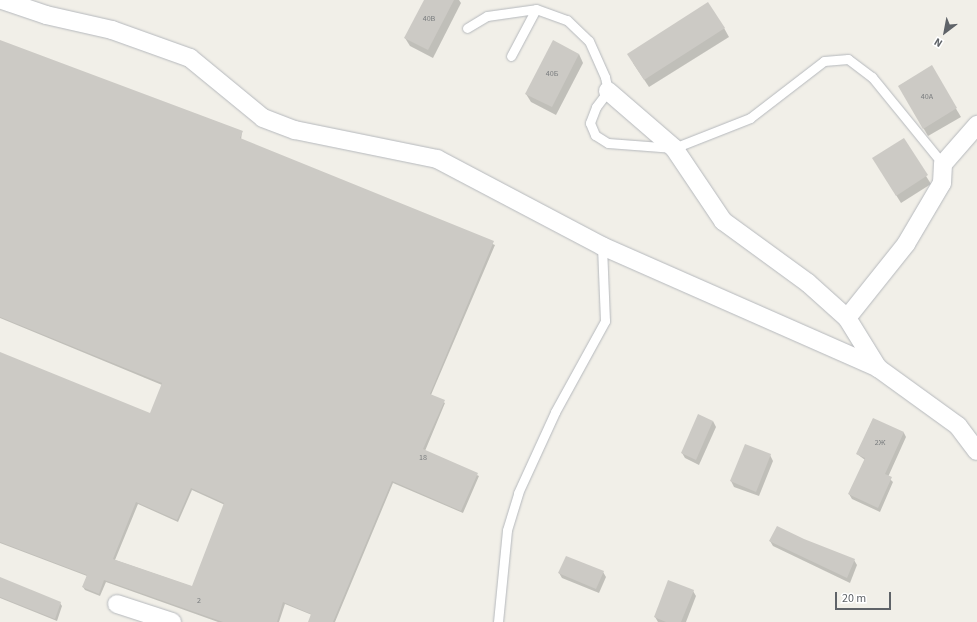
<!DOCTYPE html>
<meta charset="utf-8">
<style>
body{margin:0}
#map{position:relative;width:977px;height:622px;overflow:hidden;background:#f1efe8;font-family:"Source Sans 3",sans-serif}
div>[style]{position:absolute}
.shadow>*{inset:0;background:#0003}
.building>*{inset:0;background:#cccac5}
.roads{filter:drop-shadow(0 0 1px #b5b8bc) drop-shadow(0 0 1px #b5b8bc)}
.lane>*{height:9px;margin:-4.5px;padding:0 4.5px;transform-origin:4.5px;border-radius:4.5px;background:#fff}
.street>*{height:18px;margin:-9px;padding:0 9px;transform-origin:9px;border-radius:9px;background:#fff}
span{translate:-50% -50%;white-space:nowrap;text-align:center;line-height:1.15;-webkit-text-stroke:4px #fff;paint-order:stroke}
.number-label{font-size:8px;color:#7a7d7f}
.number-label span{-webkit-text-stroke-width:0}
.north{position:absolute;left:925px;top:12px;width:40px;height:40px;-webkit-text-stroke:3px #fff;paint-order:stroke;rotate:212deg;font-size:11px;font-weight:700;line-height:16px;text-align:center;color:#5f6368}
.north::after{content:'';display:block;margin:auto;width:14px;height:18px;background:#5f6368;clip-path:polygon(50% 0,100% 100%,50% 72%,0 100%)}
.scale{position:absolute;left:835px;top:592px;width:56px;height:18px;box-sizing:border-box;border:2px solid #5f6368;border-top:0;padding-left:5px;font-size:12px;line-height:14px;white-space:nowrap;color:#5f6368;-webkit-text-stroke:3px #fff;paint-order:stroke}
</style>
<div id="map">
<div class="shadow">
<i style="clip-path:polygon(425px 0,459px 0,461px 3px,433px 58px,410px 46px,405px 38px)"></i>
<i style="clip-path:polygon(724px 28px,729px 37px,649px 87px,633px 63px)"></i>
<i style="clip-path:polygon(evenodd,0 41px,242px 132px,241px 140px,495px 245px,431px 395px,445px 403px,425px 451px,479px 476px,463px 513px,393px 483px,335px 622px,309px 622px,312px 615px,285px 604px,279px 622px,218px 622px,106px 582px,100px 596px,85px 590px,83px 587px,87px 576px,0 543px,0 353px,151px 415px,162px 385px,0 318px,0 41px,192px 490px,225px 505px,193px 587px,115px 560px,138px 504px,178px 522px,192px 490px)"></i>
<i style="clip-path:polygon(579px 54px,583px 63px,556px 115px,531px 102px,526px 94px)"></i>
<i style="clip-path:polygon(931px 67px,961px 117px,928px 136px,899px 86px)"></i>
<i style="clip-path:polygon(903px 139px,931px 184px,901px 203px,878px 166px)"></i>
<i style="clip-path:polygon(873px 419px,904px 433px,906px 437px,888px 477px,893px 482px,880px 512px,852px 499px,849px 494px,865px 460px,857px 454px)"></i>
<i style="clip-path:polygon(713px 421px,716px 427px,699px 465px,685px 458px,682px 453px)"></i>
<i style="clip-path:polygon(770px 455px,773px 461px,759px 496px,734px 487px,731px 481px)"></i>
<i style="clip-path:polygon(804px 540px,854px 560px,857px 565px,850px 583px,773px 546px,770px 541px)"></i>
<i style="clip-path:polygon(603px 572px,606px 577px,599px 593px,562px 578px,559px 573px)"></i>
<i style="clip-path:polygon(0 578px,60px 603px,62px 606px,57px 621px,0 598px)"></i>
<i style="clip-path:polygon(693px 591px,696px 596px,686px 622px,658px 622px,655px 617px)"></i>
</div>
<div class="building">
<i style="clip-path:polygon(424px 0,454px 0,428px 50px,404px 38px)"></i>
<i style="clip-path:polygon(708px 2px,725px 28px,644px 80px,627px 54px)"></i>
<i style="clip-path:polygon(evenodd,0 40px,243px 131px,240px 138px,494px 241px,430px 394px,445px 400px,423px 449px,478px 473px,461px 511px,392px 481px,333px 622px,308px 622px,311px 614px,283px 602px,277px 622px,223px 622px,104px 580px,99px 594px,82px 587px,87px 575px,0 542px,0 352px,150px 413px,162px 383px,0 317px,0 40px,191px 488px,224px 503px,192px 586px,113px 559px,136px 502px,177px 520px,191px 488px)"></i>
<i style="clip-path:polygon(553px 40px,579px 54px,552px 107px,525px 94px)"></i>
<i style="clip-path:polygon(932px 65px,957px 108px,923px 129px,898px 86px)"></i>
<i style="clip-path:polygon(904px 138px,928px 175px,896px 196px,872px 158px)"></i>
<i style="clip-path:polygon(698px 414px,713px 421px,696px 460px,681px 453px)"></i>
<i style="clip-path:polygon(873px 418px,904px 432px,885px 474px,892px 477px,878px 508px,848px 494px,865px 458px,856px 454px)"></i>
<i style="clip-path:polygon(745px 444px,771px 454px,756px 492px,730px 481px)"></i>
<i style="clip-path:polygon(777px 526px,804px 539px,855px 559px,847px 578px,769px 541px)"></i>
<i style="clip-path:polygon(566px 556px,604px 571px,596px 589px,558px 573px)"></i>
<i style="clip-path:polygon(0 577px,61px 602px,55px 619px,0 597px)"></i>
<i style="clip-path:polygon(668px 580px,694px 590px,681px 622px,666px 622px,654px 617px)"></i>
</div>
<div class="roads">
<div class="lane">
<i style="left:467px;top:28px;width:23px;rotate:-31deg"></i>
<i style="left:487px;top:16px;width:49px;rotate:-8.1deg"></i>
<i style="left:536px;top:9px;width:33px;rotate:20deg"></i>
<i style="left:567px;top:20px;width:30px;rotate:44deg"></i>
<i style="left:589px;top:41px;width:39px;rotate:66deg"></i>
<i style="left:605px;top:77px;width:14px;rotate:78deg"></i>
<i style="left:608px;top:91px;width:20px;rotate:127deg"></i>
<i style="left:596px;top:107px;width:17px;rotate:111deg"></i>
<i style="left:590px;top:123px;width:13px;rotate:67deg"></i>
<i style="left:595px;top:135px;width:15px;rotate:32deg"></i>
<i style="left:608px;top:143px;width:66px;rotate:4.3deg"></i>
<i style="left:674px;top:148px;width:82px;rotate:-21.5deg"></i>
<i style="left:750px;top:118px;width:93px;rotate:-37.6deg"></i>
<i style="left:824px;top:61px;width:24px;rotate:-5deg"></i>
<i style="left:848px;top:59px;width:30px;rotate:37deg"></i>
<i style="left:872px;top:77px;width:112px;rotate:50.8deg"></i>
<i style="left:511px;top:56px;width:53px;rotate:-62deg"></i>
<i style="left:498px;top:622px;width:92px;rotate:-84.4deg"></i>
<i style="left:507px;top:530px;width:39px;rotate:-73deg"></i>
<i style="left:518px;top:493px;width:89px;rotate:-65.4deg"></i>
<i style="left:555px;top:412px;width:104px;rotate:-61.2deg"></i>
<i style="left:605px;top:321px;width:75px;rotate:-92.3deg"></i>
</div>
<div class="street">
<i style="left:2px;top:0;width:46px;rotate:18.8deg"></i>
<i style="left:46px;top:15px;width:68px;rotate:12.8deg"></i>
<i style="left:112px;top:30px;width:83px;rotate:19.7deg"></i>
<i style="left:190px;top:58px;width:94px;rotate:39.4deg"></i>
<i style="left:263px;top:118px;width:34px;rotate:21deg"></i>
<i style="left:295px;top:130px;width:145px;rotate:11.5deg"></i>
<i style="left:437px;top:159px;width:187px;rotate:27.8deg"></i>
<i style="left:602px;top:246px;width:302px;rotate:23.8deg"></i>
<i style="left:878px;top:368px;width:99px;rotate:35.9deg"></i>
<i style="left:958px;top:426px;width:31px;rotate:53deg"></i>
<i style="left:608px;top:91px;width:87px;rotate:40.8deg"></i>
<i style="left:674px;top:148px;width:88px;rotate:56.1deg"></i>
<i style="left:723px;top:221px;width:105px;rotate:36.1deg"></i>
<i style="left:808px;top:283px;width:52px;rotate:41.9deg"></i>
<i style="left:847px;top:318px;width:59px;rotate:58.2deg"></i>
<i style="left:847px;top:318px;width:95px;rotate:-51.4deg"></i>
<i style="left:906px;top:244px;width:71px;rotate:-59.5deg"></i>
<i style="left:942px;top:183px;width:19px;rotate:-87deg"></i>
<i style="left:943px;top:164px;width:52px;rotate:-48.9deg"></i>
<i style="left:117px;top:604px;width:58px;rotate:18.1deg"></i>
</div>
</div>
<div class="number-label">
<span style="left:429px;top:19px">40В</span>
<span style="left:552px;top:74px">40Б</span>
<span style="left:927px;top:97px">40А</span>
<span style="left:880px;top:443px">2Ж</span>
<span style="left:423px;top:458px">18</span>
<span style="left:199px;top:601px">2</span>
</div>
<div class="north">N</div>
<div class="scale">20 m</div>
</div>
